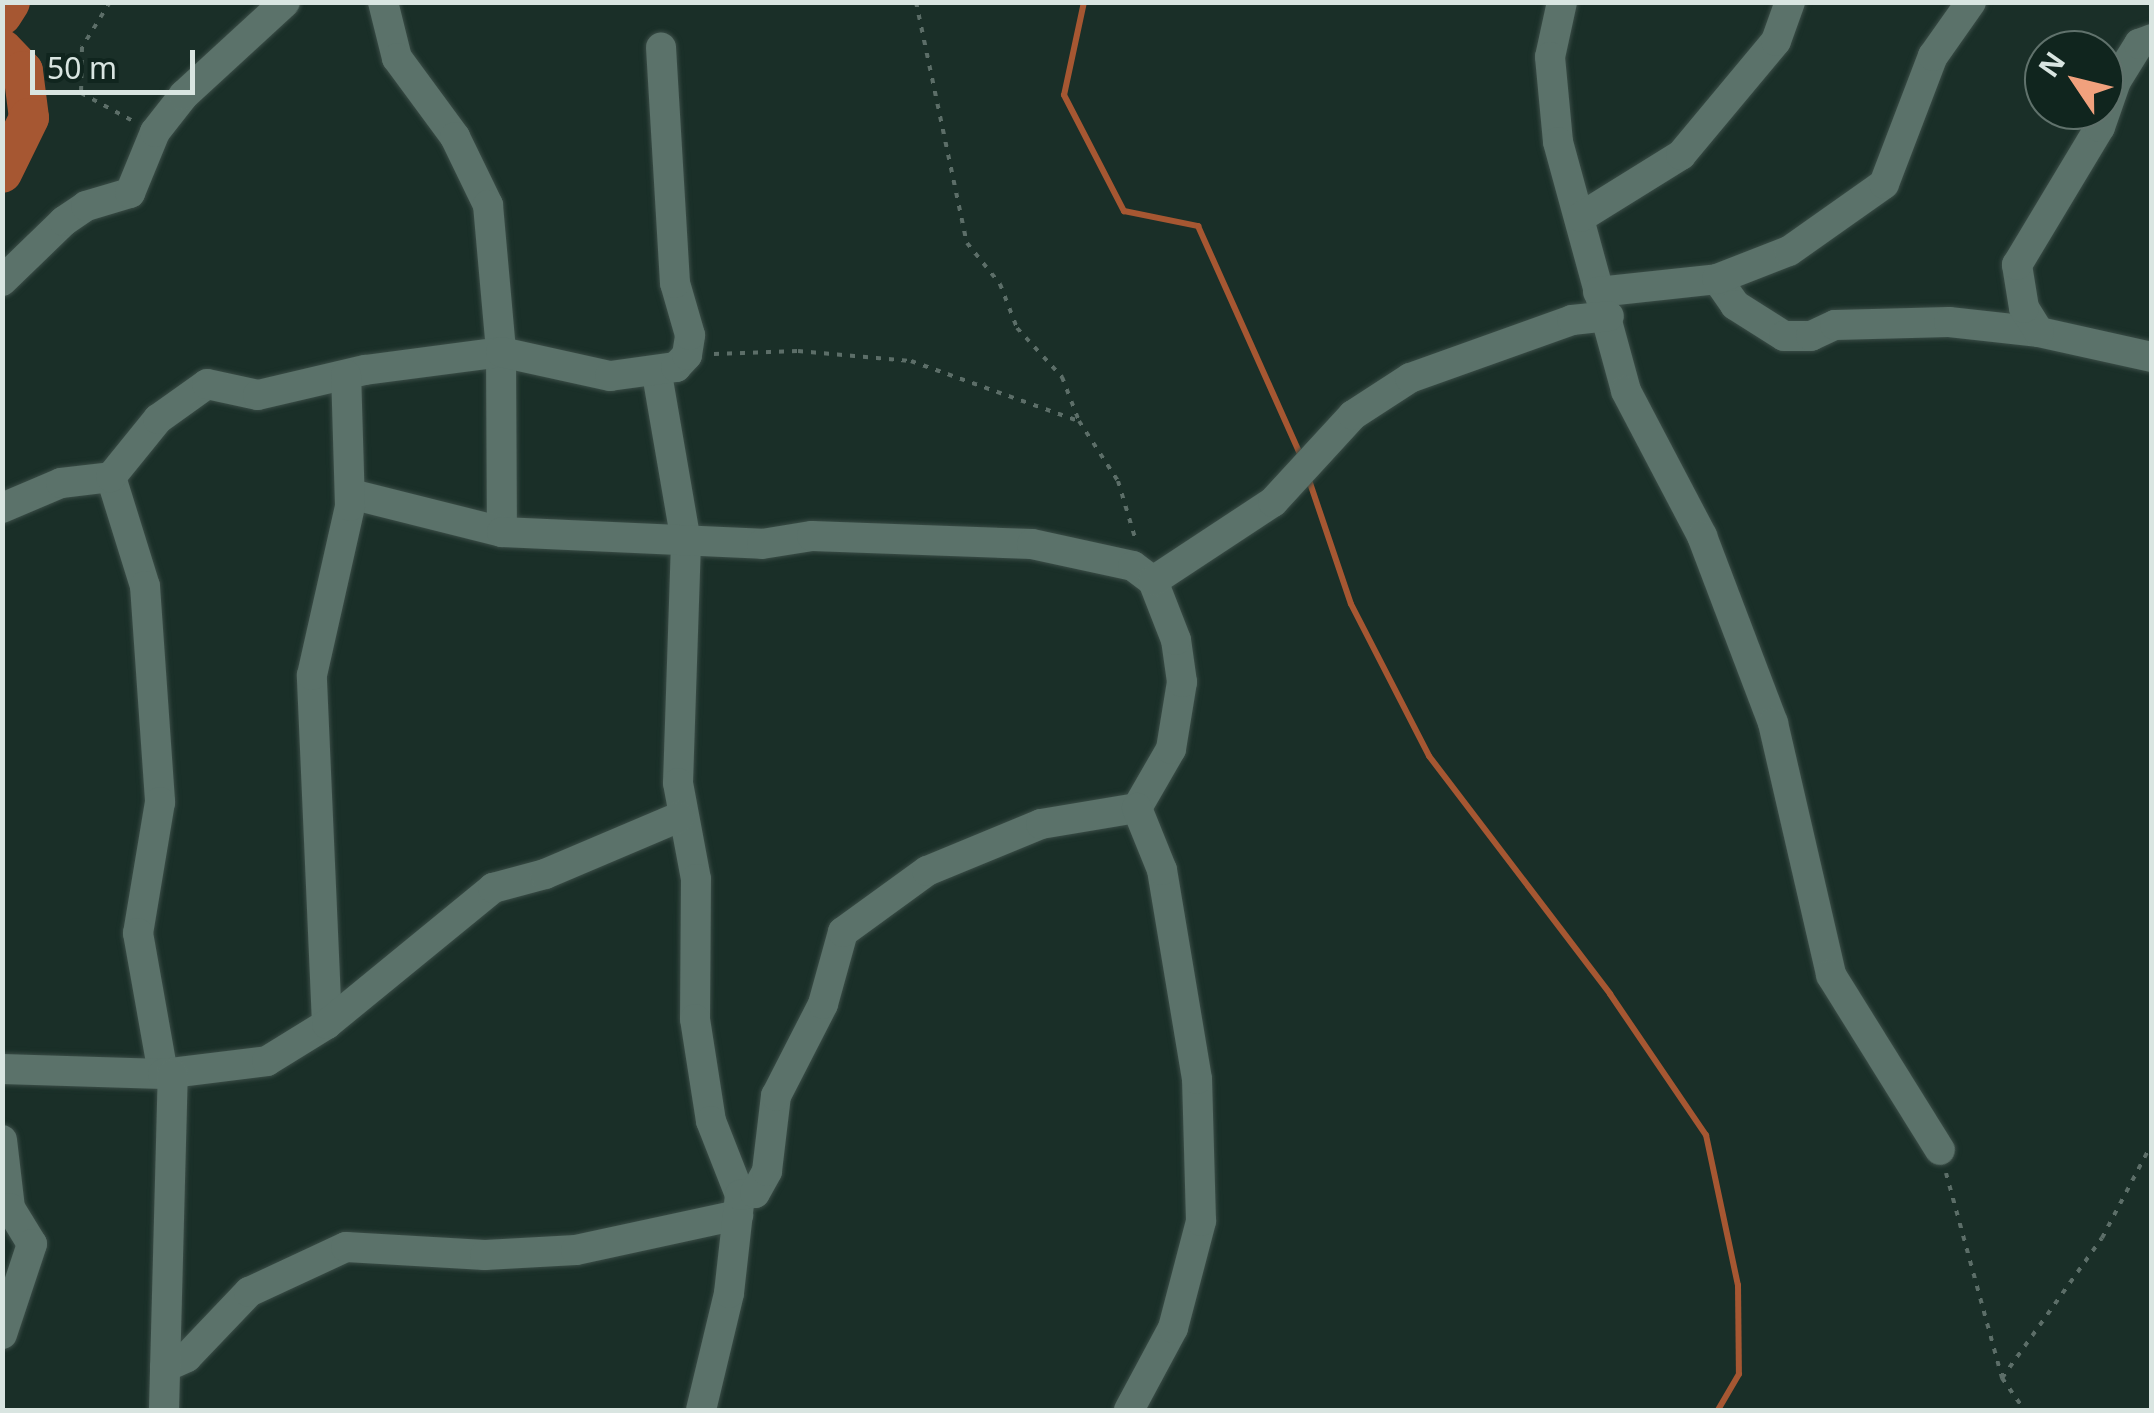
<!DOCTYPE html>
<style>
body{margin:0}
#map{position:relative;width:2154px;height:1413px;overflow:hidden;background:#1a2f28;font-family:"Noto Sans",sans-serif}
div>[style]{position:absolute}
.stream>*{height:6px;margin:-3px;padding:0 3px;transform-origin:3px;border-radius:3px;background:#a65732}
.river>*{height:40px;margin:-20px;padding:0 20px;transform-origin:20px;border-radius:20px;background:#a65732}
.path>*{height:4px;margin-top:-2px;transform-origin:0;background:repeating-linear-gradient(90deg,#5c6e68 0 5px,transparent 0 13px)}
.roads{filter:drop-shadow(0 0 2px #3b4d47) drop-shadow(0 0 2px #3b4d47)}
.minor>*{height:30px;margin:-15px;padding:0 15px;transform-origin:15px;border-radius:15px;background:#5b726a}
span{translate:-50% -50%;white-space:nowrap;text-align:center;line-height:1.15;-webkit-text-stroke:10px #10251e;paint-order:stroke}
.frame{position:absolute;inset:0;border:5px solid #d9e5e1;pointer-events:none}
.north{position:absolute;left:2024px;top:30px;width:100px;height:100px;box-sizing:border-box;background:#10251e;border:2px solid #60726c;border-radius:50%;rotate:305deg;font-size:28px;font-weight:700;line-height:40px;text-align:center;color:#d9e5e1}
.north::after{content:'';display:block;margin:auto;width:35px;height:45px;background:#f1a17d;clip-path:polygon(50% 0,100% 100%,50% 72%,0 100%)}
.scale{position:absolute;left:30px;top:50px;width:165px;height:45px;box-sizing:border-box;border:5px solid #d9e5e1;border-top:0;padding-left:12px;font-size:30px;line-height:35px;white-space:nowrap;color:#d9e5e1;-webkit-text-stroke:8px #10251e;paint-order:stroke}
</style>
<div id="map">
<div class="stream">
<i style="left:1084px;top:2px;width:95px;rotate:102.1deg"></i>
<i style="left:1064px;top:95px;width:131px;rotate:62.7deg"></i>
<i style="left:1124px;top:211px;width:76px;rotate:11.5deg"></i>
<i style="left:1198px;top:226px;width:252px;rotate:65.9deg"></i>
<i style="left:1308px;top:477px;width:134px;rotate:71.3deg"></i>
<i style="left:1351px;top:604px;width:171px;rotate:62.8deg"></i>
<i style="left:1429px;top:756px;width:299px;rotate:52.7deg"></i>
<i style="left:1610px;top:994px;width:171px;rotate:55.8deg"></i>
<i style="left:1706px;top:1135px;width:153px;rotate:78deg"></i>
<i style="left:1738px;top:1285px;width:89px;rotate:89.4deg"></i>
<i style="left:1739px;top:1374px;width:42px;rotate:120.3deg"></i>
</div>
<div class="river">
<i style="left:2px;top:15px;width:15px;rotate:-58deg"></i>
<i style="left:2px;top:49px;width:30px;rotate:46deg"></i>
<i style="left:23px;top:71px;width:47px;rotate:82.7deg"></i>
<i style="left:29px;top:118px;width:61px;rotate:116.1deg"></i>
</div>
<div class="path">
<i style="left:110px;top:2px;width:53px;rotate:121.9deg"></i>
<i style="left:82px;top:47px;width:46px;rotate:91.2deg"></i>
<i style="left:81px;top:93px;width:59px;rotate:28.3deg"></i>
<i style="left:916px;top:2px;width:246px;rotate:78.1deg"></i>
<i style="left:967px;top:243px;width:53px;rotate:51.2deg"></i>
<i style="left:1000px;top:284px;width:47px;rotate:68.9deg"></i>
<i style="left:1017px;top:328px;width:67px;rotate:47.4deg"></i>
<i style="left:1062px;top:377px;width:47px;rotate:68.9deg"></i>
<i style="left:1079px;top:421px;width:72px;rotate:57deg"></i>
<i style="left:1118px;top:481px;width:63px;rotate:73.3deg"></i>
<i style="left:714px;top:354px;width:84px;rotate:-2deg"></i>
<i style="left:798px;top:351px;width:113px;rotate:5.1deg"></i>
<i style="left:911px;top:361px;width:178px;rotate:19.7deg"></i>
<i style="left:1946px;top:1173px;width:213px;rotate:74.7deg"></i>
<i style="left:2002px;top:1378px;width:39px;rotate:55deg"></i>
<i style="left:2002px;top:1378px;width:172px;rotate:-54.5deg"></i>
<i style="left:2102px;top:1238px;width:107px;rotate:-62.2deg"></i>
</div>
<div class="roads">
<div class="minor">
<i style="left:383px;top:2px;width:58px;rotate:76deg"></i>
<i style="left:397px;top:58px;width:98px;rotate:53.7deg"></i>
<i style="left:455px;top:137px;width:76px;rotate:64.1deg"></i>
<i style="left:488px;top:205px;width:148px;rotate:84.9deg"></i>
<i style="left:501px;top:352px;width:180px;rotate:89.7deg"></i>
<i style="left:1562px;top:2px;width:56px;rotate:102.3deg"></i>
<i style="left:1550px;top:57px;width:85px;rotate:84.6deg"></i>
<i style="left:1558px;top:142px;width:258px;rotate:74.7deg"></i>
<i style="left:1626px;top:391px;width:164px;rotate:62.3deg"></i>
<i style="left:1702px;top:536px;width:200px;rotate:69.2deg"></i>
<i style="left:1773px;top:723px;width:259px;rotate:77deg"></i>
<i style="left:1831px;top:975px;width:206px;rotate:58.1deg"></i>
<i style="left:1581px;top:217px;width:118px;rotate:-31.8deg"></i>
<i style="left:1681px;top:155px;width:148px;rotate:-50.2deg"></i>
<i style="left:1776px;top:41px;width:41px;rotate:-70.3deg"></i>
<i style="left:1717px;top:279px;width:32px;rotate:55deg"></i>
<i style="left:1735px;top:305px;width:58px;rotate:32.3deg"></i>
<i style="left:1784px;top:336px;width:27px"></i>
<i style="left:1811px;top:336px;width:26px;rotate:-25deg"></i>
<i style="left:1835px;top:325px;width:114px;rotate:-1.5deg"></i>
<i style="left:1949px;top:322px;width:91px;rotate:6.3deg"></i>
<i style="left:2039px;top:332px;width:116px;rotate:12.5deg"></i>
<i style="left:2px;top:281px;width:86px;rotate:-44.1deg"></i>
<i style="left:64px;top:221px;width:27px;rotate:-34deg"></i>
<i style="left:86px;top:206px;width:46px;rotate:-16.5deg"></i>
<i style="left:130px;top:193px;width:66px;rotate:-67.7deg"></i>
<i style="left:155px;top:132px;width:47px;rotate:-51.9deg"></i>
<i style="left:184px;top:95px;width:137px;rotate:-42.6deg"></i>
<i style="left:1598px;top:292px;width:120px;rotate:-6.2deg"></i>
<i style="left:1717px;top:279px;width:77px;rotate:-21.3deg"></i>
<i style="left:1789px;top:251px;width:116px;rotate:-35.2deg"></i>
<i style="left:1884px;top:184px;width:137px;rotate:-69.1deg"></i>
<i style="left:1933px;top:56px;width:66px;rotate:-54.9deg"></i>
<i style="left:2039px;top:332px;width:28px;rotate:-122deg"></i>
<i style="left:2024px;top:308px;width:44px;rotate:-99.2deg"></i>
<i style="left:2017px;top:265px;width:161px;rotate:-59deg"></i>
<i style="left:2100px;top:127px;width:49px;rotate:-70.8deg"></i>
<i style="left:2116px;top:81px;width:44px;rotate:-58.1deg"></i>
<i style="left:2139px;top:44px;width:14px;rotate:-21deg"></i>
<i style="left:657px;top:374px;width:170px;rotate:80.2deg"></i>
<i style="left:686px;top:542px;width:241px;rotate:91.9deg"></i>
<i style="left:678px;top:783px;width:98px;rotate:79.4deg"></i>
<i style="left:696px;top:879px;width:140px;rotate:90.4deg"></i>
<i style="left:695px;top:1019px;width:103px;rotate:81.1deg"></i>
<i style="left:711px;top:1121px;width:79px;rotate:68.6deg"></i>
<i style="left:111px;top:477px;width:114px;rotate:72.7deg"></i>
<i style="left:145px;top:586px;width:217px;rotate:86deg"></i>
<i style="left:160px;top:802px;width:133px;rotate:99.5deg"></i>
<i style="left:138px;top:933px;width:143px;rotate:79.9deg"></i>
<i style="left:351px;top:494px;width:156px;rotate:14.1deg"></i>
<i style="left:502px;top:532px;width:260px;rotate:2.6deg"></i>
<i style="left:762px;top:544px;width:51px;rotate:-9.1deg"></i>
<i style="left:812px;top:536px;width:220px;rotate:2.1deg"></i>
<i style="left:1032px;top:544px;width:103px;rotate:12.3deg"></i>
<i style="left:1133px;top:566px;width:25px;rotate:37deg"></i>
<i style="left:2px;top:508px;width:64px;rotate:-23deg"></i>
<i style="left:61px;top:483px;width:50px;rotate:-6.8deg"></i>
<i style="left:111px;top:477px;width:75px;rotate:-51deg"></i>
<i style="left:158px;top:419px;width:60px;rotate:-35.5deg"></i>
<i style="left:207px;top:384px;width:52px;rotate:12.2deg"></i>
<i style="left:258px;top:395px;width:110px;rotate:-13.2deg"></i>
<i style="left:365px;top:370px;width:137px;rotate:-7.5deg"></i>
<i style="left:501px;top:352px;width:112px;rotate:12.4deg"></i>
<i style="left:610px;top:376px;width:67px;rotate:-7.8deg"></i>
<i style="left:676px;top:367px;width:16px;rotate:-47deg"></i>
<i style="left:687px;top:355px;width:20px;rotate:-81deg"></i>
<i style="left:690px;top:335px;width:54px;rotate:-106.1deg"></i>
<i style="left:675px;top:283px;width:236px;rotate:-93.4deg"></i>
<i style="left:327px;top:1024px;width:349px;rotate:-92.5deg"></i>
<i style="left:312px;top:675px;width:173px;rotate:-77.3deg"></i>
<i style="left:350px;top:506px;width:131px;rotate:-91.7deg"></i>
<i style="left:2px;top:1069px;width:161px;rotate:1.8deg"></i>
<i style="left:163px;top:1074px;width:105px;rotate:-7.1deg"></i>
<i style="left:267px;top:1061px;width:70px;rotate:-31.7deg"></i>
<i style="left:327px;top:1024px;width:215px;rotate:-39.3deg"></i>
<i style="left:493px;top:888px;width:54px;rotate:-15.1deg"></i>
<i style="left:545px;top:874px;width:146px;rotate:-23deg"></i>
<i style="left:2px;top:1140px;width:68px;rotate:83.3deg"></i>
<i style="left:10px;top:1208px;width:42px;rotate:58.6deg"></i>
<i style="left:32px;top:1244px;width:95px;rotate:108.4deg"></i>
<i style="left:165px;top:1367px;width:24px;rotate:-24deg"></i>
<i style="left:187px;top:1357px;width:90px;rotate:-46.4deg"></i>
<i style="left:249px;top:1292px;width:107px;rotate:-24.9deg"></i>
<i style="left:346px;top:1247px;width:139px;rotate:3.3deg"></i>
<i style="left:485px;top:1255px;width:91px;rotate:-3.1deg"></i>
<i style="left:576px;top:1250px;width:166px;rotate:-12.2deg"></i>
<i style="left:164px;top:1410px;width:336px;rotate:-88.5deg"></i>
<i style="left:701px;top:1410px;width:120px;rotate:-76.5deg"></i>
<i style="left:729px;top:1293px;width:99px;rotate:-83.6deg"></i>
<i style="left:740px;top:1195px;width:15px;rotate:-8deg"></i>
<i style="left:755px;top:1193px;width:25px;rotate:-61deg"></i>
<i style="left:767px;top:1171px;width:76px;rotate:-83.2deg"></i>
<i style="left:776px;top:1096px;width:103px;rotate:-62.9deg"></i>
<i style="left:823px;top:1004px;width:75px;rotate:-74.5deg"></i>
<i style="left:843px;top:932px;width:104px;rotate:-36deg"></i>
<i style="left:927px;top:871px;width:123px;rotate:-22.4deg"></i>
<i style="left:1041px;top:824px;width:97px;rotate:-9.5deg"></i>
<i style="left:1137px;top:808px;width:68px;rotate:-60deg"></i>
<i style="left:1171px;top:749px;width:68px;rotate:-80.7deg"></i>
<i style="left:1182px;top:682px;width:42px;rotate:-98.1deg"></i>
<i style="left:1176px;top:640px;width:63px;rotate:-111.3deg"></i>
<i style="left:1153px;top:581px;width:144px;rotate:-33.4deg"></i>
<i style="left:1273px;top:502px;width:118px;rotate:-47.4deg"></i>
<i style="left:1353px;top:415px;width:68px;rotate:-33deg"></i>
<i style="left:1410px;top:378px;width:172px;rotate:-19.7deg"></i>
<i style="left:1572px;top:320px;width:37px;rotate:-6deg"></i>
<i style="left:1129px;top:1410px;width:93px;rotate:-61.8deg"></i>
<i style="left:1173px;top:1328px;width:111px;rotate:-75.3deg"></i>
<i style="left:1201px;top:1221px;width:142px;rotate:-91.6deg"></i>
<i style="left:1197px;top:1079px;width:212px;rotate:-99.5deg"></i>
<i style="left:1162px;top:870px;width:67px;rotate:-112deg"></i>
</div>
</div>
<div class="frame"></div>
<div class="north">N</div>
<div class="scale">50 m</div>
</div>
